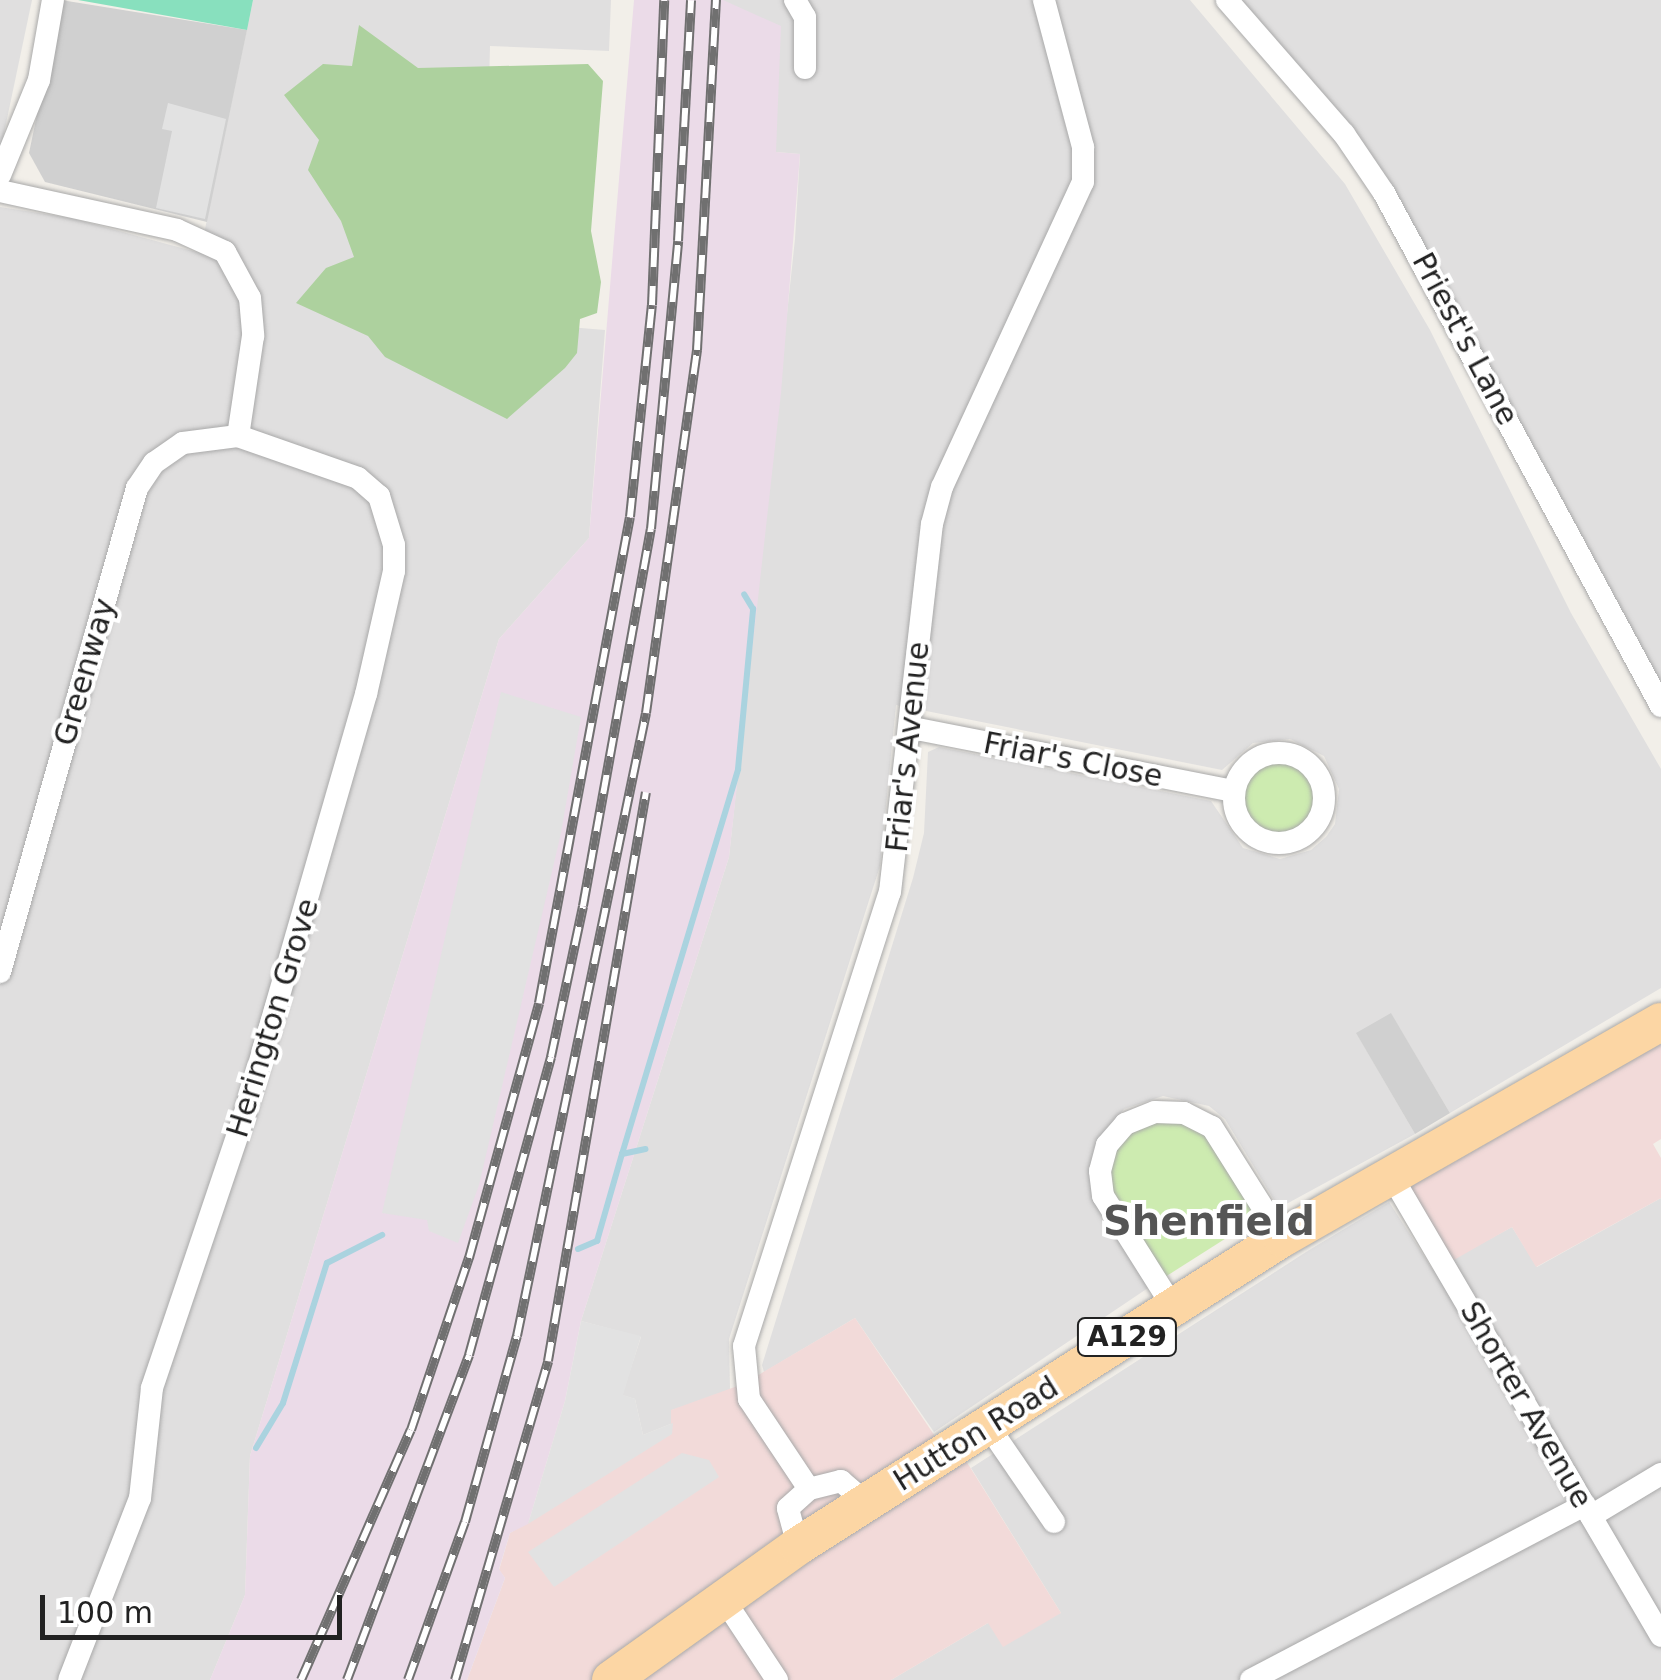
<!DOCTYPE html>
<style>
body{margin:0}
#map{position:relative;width:1661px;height:1680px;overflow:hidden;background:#f2efe9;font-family:"DejaVu Sans",sans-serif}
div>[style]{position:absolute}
.residential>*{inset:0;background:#e0dfdf}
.commercial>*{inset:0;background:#f2dad9}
.industrial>*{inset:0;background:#ebdbe8}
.religious>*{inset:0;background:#d0d0d0}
.grass>*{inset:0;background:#cdebb0}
.round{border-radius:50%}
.forest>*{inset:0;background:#add19e}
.pitch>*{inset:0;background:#88e0be}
.parking>*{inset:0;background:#e2e2e2}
.stream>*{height:6px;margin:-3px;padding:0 3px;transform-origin:3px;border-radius:3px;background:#aad3df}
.roads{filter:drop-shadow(0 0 2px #a9a9a9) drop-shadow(0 0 2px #a9a9a9)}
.street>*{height:22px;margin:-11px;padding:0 11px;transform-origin:11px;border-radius:11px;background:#fff}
.street>.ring{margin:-11px;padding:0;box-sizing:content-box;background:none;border:22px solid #fff;border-radius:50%}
.primary>*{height:38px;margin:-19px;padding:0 19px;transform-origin:19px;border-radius:19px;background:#fcd6a4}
.rail>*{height:10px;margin-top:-5px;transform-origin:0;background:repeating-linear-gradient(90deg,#fff 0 19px,#707070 0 38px);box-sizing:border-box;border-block:2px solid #707070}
span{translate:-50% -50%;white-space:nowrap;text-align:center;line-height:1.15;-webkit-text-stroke:8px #fff;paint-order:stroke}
.shield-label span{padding:2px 8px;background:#fff;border:2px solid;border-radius:8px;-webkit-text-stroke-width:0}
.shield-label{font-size:28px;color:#222;font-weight:700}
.street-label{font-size:30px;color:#222}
.district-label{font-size:40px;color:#555;font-weight:700}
.scale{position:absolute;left:40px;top:1595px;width:302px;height:45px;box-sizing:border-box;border:5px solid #222;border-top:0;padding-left:12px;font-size:30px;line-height:35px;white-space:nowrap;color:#222;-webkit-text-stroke:8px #fff;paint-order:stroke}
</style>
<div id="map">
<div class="residential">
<i style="clip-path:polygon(0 0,32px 0,0 152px)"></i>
<i style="clip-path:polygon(253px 0,611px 0,609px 51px,490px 46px,483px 320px,605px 330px,589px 538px,499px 639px,250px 1456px,245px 1595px,210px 1680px,0 1680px,0 207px,71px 218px,200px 253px)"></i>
<i style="clip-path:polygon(723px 0,1190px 0,1345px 184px,1430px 330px,1571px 613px,1661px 769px,1661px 988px,1450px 1113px,1391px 1014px,1357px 1034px,1415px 1134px,1279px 1208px,1225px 1119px,1209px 1106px,1163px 1096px,1124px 1109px,1095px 1145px,1090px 1175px,1148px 1288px,934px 1432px,855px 1318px,764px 1372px,762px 1365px,913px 878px,924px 833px,928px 752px,939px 747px,1211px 801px,1243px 848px,1280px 859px,1311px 850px,1326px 837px,1335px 824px,1339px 789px,1324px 756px,1290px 739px,1253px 743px,1222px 770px,896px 705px,880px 866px,729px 1339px,730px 1391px,672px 1410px,673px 1423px,643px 1435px,635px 1399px,622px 1395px,641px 1337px,581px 1321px,729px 857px,795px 239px,800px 154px,776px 152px)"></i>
<i style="clip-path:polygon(1240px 0,1661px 0,1661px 695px,1408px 215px)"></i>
<i style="clip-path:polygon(1661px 1198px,1661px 1680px,891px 1680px,988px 1623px,1061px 1613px,971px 1468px,1306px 1252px,1389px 1202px,1433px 1270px,1512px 1227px,1537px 1267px)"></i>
</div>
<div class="commercial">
<i style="clip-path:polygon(1661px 1022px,1661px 1139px,1653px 1144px,1661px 1158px,1661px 1198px,1536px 1267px,1512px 1227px,1445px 1265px,1391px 1175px)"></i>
<i style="clip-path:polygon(855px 1318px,947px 1454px,958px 1448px,1061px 1613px,1003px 1647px,988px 1623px,891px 1680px,467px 1680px,505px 1578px,499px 1570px,510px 1533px,671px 1434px,671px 1410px,743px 1384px)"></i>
</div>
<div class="industrial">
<i style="clip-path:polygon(634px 0,723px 0,781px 26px,776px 152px,800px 154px,781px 393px,729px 857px,581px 1321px,565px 1401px,528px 1524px,510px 1533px,499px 1569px,505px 1578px,467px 1680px,210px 1680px,245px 1595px,250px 1456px,499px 639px,589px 538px)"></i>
</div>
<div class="religious">
<i style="clip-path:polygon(61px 0,247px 30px,207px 222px,45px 182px,29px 153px)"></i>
<i style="clip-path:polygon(1391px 1013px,1450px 1113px,1415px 1134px,1356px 1033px)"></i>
</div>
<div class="grass">
<i class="round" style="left:1241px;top:760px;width:76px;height:76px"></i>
<i style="clip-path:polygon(1155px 1116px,1206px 1129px,1261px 1216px,1165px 1277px,1111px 1191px,1111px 1153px,1121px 1137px)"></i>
</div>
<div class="forest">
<i style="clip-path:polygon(359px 25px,418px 68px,588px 64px,603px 81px,591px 231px,601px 282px,597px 313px,580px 319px,577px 353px,565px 368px,507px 419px,385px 357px,368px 336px,296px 303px,326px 268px,354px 257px,341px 221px,308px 170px,319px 140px,284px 95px,323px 64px,352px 66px)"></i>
</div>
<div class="pitch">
<i style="clip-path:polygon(78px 0,253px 0,247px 30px)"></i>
</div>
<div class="parking">
<i style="clip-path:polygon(168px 103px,226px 119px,205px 219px,156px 208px,172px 131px,162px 129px)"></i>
<i style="clip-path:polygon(501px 692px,581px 717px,561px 833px,479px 1185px,458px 1243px,429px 1231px,427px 1220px,382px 1213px)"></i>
<i style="clip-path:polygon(581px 1321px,641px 1336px,623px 1395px,635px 1399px,643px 1435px,673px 1423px,672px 1434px,528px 1524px,565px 1401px)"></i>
<i style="clip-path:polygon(682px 1453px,709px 1460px,719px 1477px,554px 1587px,528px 1552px)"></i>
</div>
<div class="stream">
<i style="left:622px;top:1154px;width:402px;rotate:-73.2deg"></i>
<i style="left:738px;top:769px;width:161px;rotate:-84.6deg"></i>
<i style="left:753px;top:609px;width:17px;rotate:-121deg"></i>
<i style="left:578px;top:1249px;width:21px;rotate:-23deg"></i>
<i style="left:597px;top:1241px;width:91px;rotate:-74deg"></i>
<i style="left:622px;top:1154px;width:24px;rotate:-12deg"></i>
<i style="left:256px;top:1448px;width:52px;rotate:-59deg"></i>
<i style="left:283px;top:1403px;width:147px;rotate:-72.6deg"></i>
<i style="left:327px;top:1263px;width:62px;rotate:-27deg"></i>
</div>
<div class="roads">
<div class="street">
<i style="left:795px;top:0;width:20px;rotate:60deg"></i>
<i style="left:805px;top:17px;width:51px;rotate:90deg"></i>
<i style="left:1227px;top:0;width:178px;rotate:48.9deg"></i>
<i style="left:1344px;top:134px;width:71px;rotate:55.9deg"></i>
<i style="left:1384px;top:193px;width:583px;rotate:61.63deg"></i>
<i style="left:0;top:175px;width:103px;rotate:-67.7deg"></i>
<i style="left:39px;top:80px;width:81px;rotate:-80.1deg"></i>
<i style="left:0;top:191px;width:181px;rotate:12.4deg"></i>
<i style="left:177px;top:230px;width:53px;rotate:24.6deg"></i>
<i style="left:225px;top:252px;width:52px;rotate:61.5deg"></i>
<i style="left:250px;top:298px;width:38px;rotate:85deg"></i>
<i style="left:253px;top:336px;width:101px;rotate:98.5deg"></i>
<i style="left:912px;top:728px;width:328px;rotate:11.1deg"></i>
<i class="ring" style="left:1234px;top:753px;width:68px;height:68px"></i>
<i style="left:0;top:972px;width:503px;rotate:-74.2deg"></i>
<i style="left:137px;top:488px;width:30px;rotate:-56deg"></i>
<i style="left:154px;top:463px;width:35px;rotate:-35deg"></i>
<i style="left:183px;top:443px;width:55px;rotate:-7.3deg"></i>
<i style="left:238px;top:436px;width:127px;rotate:19.3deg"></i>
<i style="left:358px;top:478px;width:28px;rotate:41deg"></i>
<i style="left:379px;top:496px;width:51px;rotate:73deg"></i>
<i style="left:394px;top:545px;width:26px;rotate:90deg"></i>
<i style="left:394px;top:571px;width:126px;rotate:102.8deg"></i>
<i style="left:366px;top:694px;width:436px;rotate:106.1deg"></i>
<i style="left:245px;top:1113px;width:290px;rotate:108.7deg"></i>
<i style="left:152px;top:1388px;width:111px;rotate:96.2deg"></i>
<i style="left:140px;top:1498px;width:195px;rotate:111.3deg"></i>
<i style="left:1391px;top:1175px;width:534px;rotate:59.64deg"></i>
<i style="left:1173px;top:1307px;width:131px;rotate:-122.2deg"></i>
<i style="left:1103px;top:1196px;width:25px;rotate:-97deg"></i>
<i style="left:1100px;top:1171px;width:27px;rotate:-75deg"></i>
<i style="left:1107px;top:1145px;width:28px;rotate:-49deg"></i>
<i style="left:1125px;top:1124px;width:32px;rotate:-22deg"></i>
<i style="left:1155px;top:1112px;width:29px;rotate:2deg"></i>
<i style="left:1184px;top:1113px;width:31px;rotate:27deg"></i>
<i style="left:1212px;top:1127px;width:131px;rotate:57.8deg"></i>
<i style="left:989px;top:1427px;width:115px;rotate:55.6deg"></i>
<i style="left:809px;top:1489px;width:108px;rotate:-123.7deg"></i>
<i style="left:749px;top:1399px;width:53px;rotate:-95.4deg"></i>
<i style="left:744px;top:1346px;width:477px;rotate:-72.2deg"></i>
<i style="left:890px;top:892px;width:370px;rotate:-83.5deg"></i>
<i style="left:932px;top:524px;width:38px;rotate:-75deg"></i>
<i style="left:942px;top:487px;width:336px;rotate:-65.2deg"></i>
<i style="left:1083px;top:182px;width:35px;rotate:-90deg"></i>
<i style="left:1083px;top:147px;width:152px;rotate:-104.9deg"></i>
<i style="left:1591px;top:1516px;width:82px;rotate:-31deg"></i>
<i style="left:798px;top:1546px;width:39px;rotate:-105deg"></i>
<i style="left:788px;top:1508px;width:28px;rotate:-42deg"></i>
<i style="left:809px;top:1489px;width:33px;rotate:-14deg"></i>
<i style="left:841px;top:1481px;width:33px;rotate:41deg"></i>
<i style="left:723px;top:1598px;width:98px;rotate:56.6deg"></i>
<i style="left:1251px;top:1680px;width:377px;rotate:-27.7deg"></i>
</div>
<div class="primary">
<i style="left:611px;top:1680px;width:230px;rotate:-35.6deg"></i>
<i style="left:798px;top:1546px;width:574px;rotate:-32.47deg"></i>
<i style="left:1282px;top:1238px;width:436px;rotate:-29.7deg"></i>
</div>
</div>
<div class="rail">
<i style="left:301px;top:1680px;width:273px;rotate:-66.3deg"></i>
<i style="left:411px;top:1430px;width:182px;rotate:-71.4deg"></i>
<i style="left:469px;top:1258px;width:264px;rotate:-74.6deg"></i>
<i style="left:539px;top:1003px;width:494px;rotate:-79.4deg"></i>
<i style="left:630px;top:517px;width:213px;rotate:-84.1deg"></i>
<i style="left:652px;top:305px;width:305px;rotate:-87.7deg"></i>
<i style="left:347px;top:1680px;width:347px;rotate:-69.4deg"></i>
<i style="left:469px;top:1355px;width:309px;rotate:-74.6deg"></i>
<i style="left:551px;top:1057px;width:154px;rotate:-78deg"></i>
<i style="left:583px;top:906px;width:383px;rotate:-79.8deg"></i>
<i style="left:651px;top:529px;width:289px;rotate:-84.6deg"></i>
<i style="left:678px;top:241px;width:241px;rotate:-86.9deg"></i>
<i style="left:408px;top:1680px;width:168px;rotate:-70.2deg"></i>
<i style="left:465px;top:1522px;width:193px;rotate:-74.4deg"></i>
<i style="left:517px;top:1336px;width:636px;rotate:-78.3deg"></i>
<i style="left:646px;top:713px;width:367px;rotate:-82deg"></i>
<i style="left:697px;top:350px;width:351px;rotate:-86.9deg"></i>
<i style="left:455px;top:1680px;width:332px;rotate:-73.7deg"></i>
<i style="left:548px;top:1361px;width:577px;rotate:-80.23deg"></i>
</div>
<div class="shield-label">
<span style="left:1127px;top:1337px">A129</span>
</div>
<div class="street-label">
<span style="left:1465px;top:339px;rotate:62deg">Priest's Lane</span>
<span style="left:85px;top:672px;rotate:-74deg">Greenway</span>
<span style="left:908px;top:747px;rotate:-84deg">Friar's Avenue</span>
<span style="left:1073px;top:760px;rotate:11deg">Friar's Close</span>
<span style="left:273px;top:1018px;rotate:-73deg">Herington Grove</span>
<span style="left:1526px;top:1405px;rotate:60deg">Shorter Avenue</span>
<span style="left:976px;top:1434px;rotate:-32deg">Hutton Road</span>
</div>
<div class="district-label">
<span style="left:1209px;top:1221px">Shenfield</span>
</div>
<div class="scale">100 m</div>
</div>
